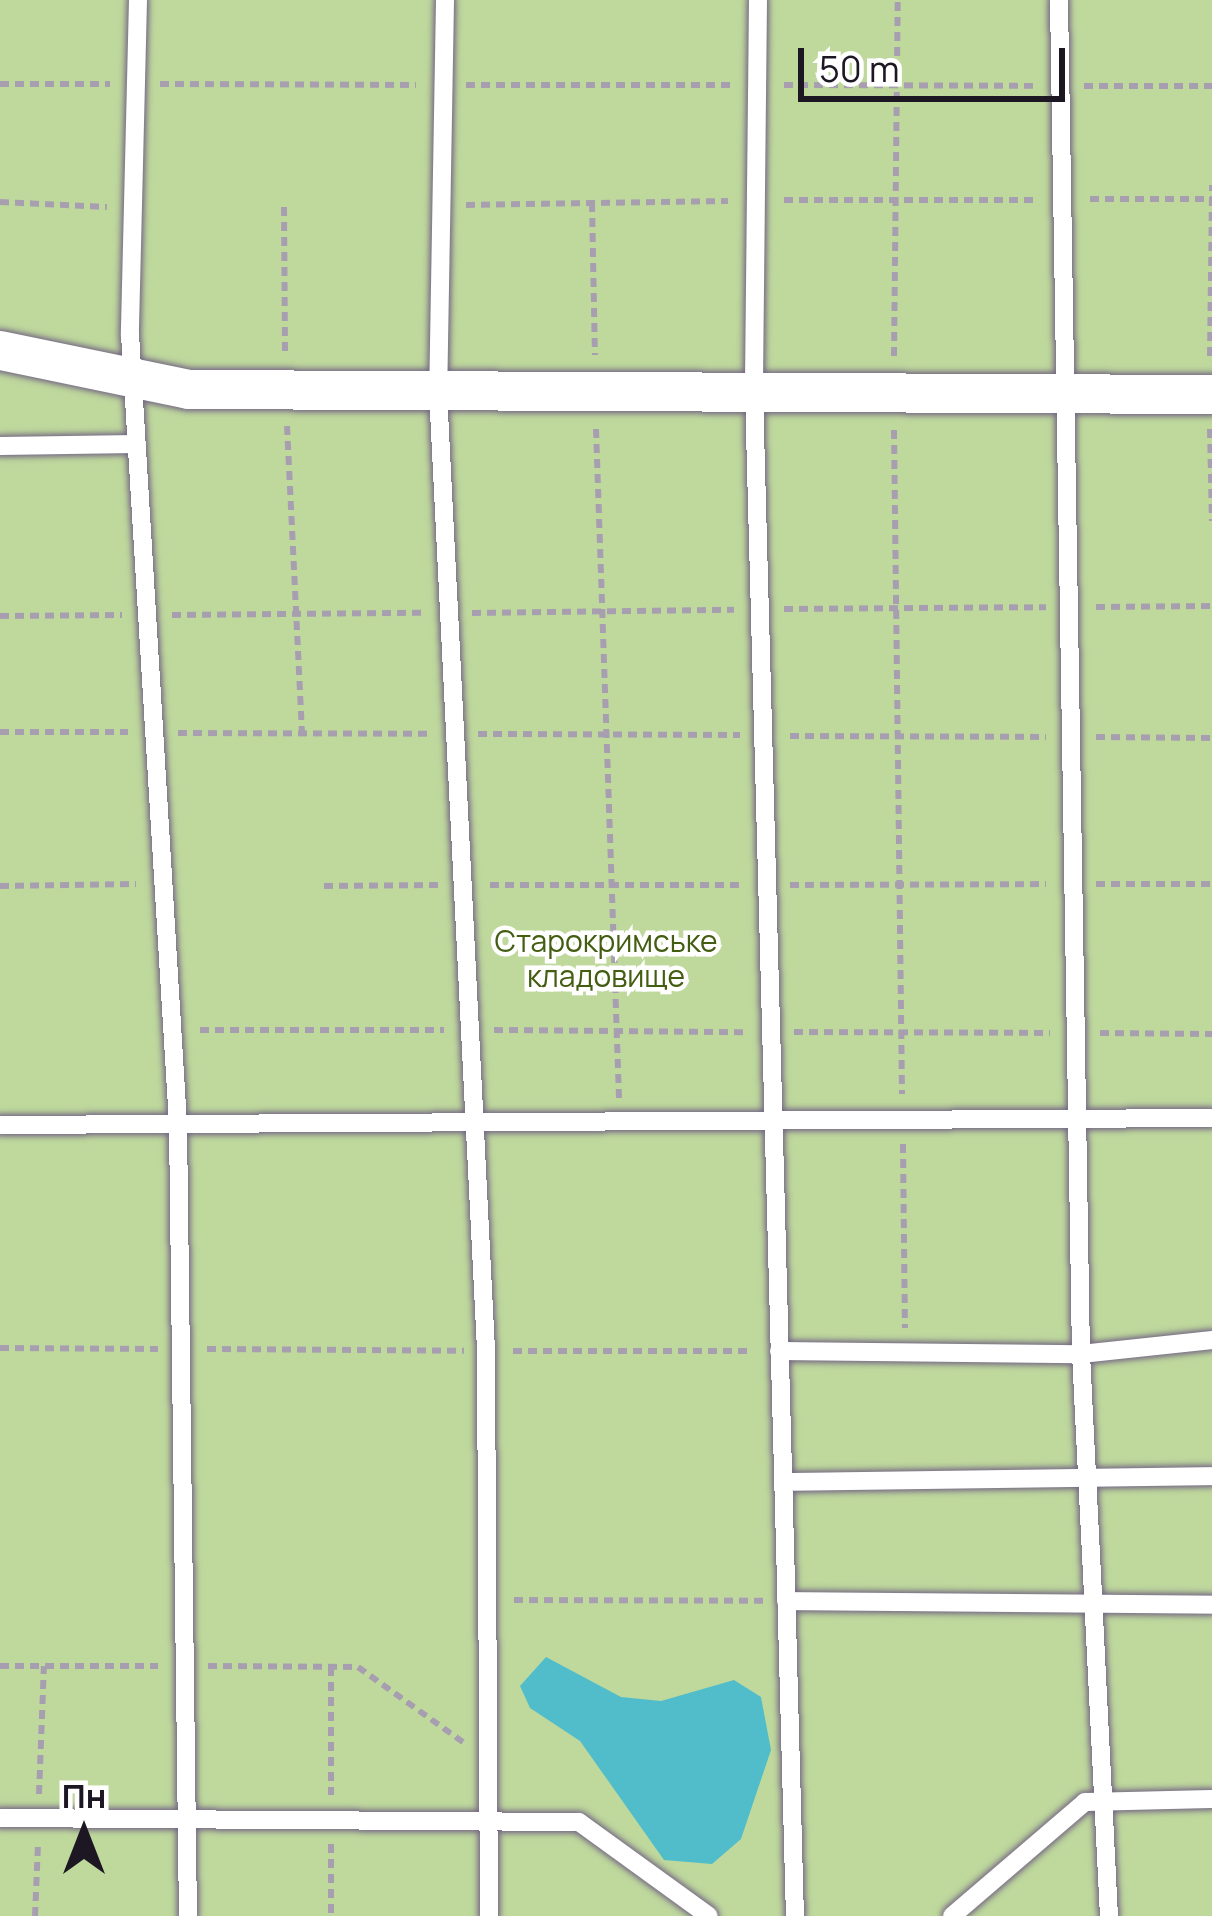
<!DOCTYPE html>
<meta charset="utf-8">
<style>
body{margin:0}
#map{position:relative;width:1212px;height:1916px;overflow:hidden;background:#f2e9fd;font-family:Manrope,sans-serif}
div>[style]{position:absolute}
.green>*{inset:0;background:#bfd99d}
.water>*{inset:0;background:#51bdca}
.path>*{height:6px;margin-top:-3px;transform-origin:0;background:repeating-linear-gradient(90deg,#a79fb0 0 9px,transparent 0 15px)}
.roads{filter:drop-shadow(0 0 3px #746684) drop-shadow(0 0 3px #746684)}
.service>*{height:18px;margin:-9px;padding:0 9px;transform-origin:9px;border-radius:9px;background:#fff}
.minor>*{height:39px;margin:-19.5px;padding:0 19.5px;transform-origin:19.5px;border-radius:19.5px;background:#fff}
span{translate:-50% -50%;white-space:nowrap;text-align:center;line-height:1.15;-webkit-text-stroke:9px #fff;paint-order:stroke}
.park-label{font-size:30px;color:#435d11}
.north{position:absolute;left:24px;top:1772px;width:120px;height:120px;-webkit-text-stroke:9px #fff;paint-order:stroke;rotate:0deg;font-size:33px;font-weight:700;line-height:48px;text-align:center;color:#1c1723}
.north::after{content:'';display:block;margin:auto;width:42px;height:54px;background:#1c1723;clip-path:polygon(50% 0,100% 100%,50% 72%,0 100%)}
.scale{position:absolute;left:798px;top:48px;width:267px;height:54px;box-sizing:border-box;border:6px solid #1c1723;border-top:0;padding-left:15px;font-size:36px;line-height:42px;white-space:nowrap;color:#1c1723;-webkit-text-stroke:9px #fff;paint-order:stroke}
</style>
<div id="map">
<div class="green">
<i style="clip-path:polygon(0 0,1212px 0,1212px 1916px,0 1916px)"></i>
</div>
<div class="water">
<i style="clip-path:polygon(546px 1657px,621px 1697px,661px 1701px,734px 1680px,761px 1697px,771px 1750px,741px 1839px,712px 1864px,664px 1860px,580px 1741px,530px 1708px,520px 1686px)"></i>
</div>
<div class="path">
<i style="left:0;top:84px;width:110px"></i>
<i style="left:160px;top:84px;width:256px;rotate:0.2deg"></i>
<i style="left:466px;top:85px;width:268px"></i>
<i style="left:784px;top:85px;width:250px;rotate:0.2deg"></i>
<i style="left:1084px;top:86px;width:128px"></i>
<i style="left:1090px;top:199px;width:122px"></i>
<i style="left:784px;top:200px;width:250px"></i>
<i style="left:0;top:202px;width:107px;rotate:2.7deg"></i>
<i style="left:592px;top:203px;width:152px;rotate:88.9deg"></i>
<i style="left:466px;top:205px;width:262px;rotate:-0.9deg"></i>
<i style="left:284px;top:207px;width:146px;rotate:89.6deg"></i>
<i style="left:894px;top:356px;width:356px;rotate:-89.4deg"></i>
<i style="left:1210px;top:356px;width:171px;rotate:-89.3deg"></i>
<i style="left:287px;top:426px;width:308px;rotate:87.2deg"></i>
<i style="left:596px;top:429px;width:670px;rotate:88.03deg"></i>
<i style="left:1210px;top:429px;width:92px;rotate:88.8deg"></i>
<i style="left:894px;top:430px;width:664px;rotate:89.31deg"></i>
<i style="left:1096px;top:607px;width:116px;rotate:-0.5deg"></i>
<i style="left:784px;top:609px;width:262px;rotate:-0.4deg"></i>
<i style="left:472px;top:613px;width:262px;rotate:-0.7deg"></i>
<i style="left:172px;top:615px;width:250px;rotate:-0.5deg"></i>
<i style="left:0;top:616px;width:122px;rotate:-0.5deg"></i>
<i style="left:0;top:732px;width:128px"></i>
<i style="left:178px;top:733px;width:250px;rotate:0.2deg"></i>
<i style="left:478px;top:734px;width:262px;rotate:0.2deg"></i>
<i style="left:790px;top:736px;width:256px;rotate:0.2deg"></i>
<i style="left:1096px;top:737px;width:116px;rotate:0.5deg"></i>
<i style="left:1096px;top:884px;width:116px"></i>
<i style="left:490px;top:885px;width:250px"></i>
<i style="left:790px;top:885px;width:256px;rotate:-0.2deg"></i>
<i style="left:0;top:886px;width:136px;rotate:-0.8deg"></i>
<i style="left:324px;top:886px;width:116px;rotate:-0.5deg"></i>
<i style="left:200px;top:1030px;width:244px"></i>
<i style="left:494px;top:1030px;width:250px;rotate:0.5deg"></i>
<i style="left:794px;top:1032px;width:256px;rotate:0.2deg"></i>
<i style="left:1100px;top:1033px;width:112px;rotate:0.5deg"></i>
<i style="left:903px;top:1144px;width:184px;rotate:89.4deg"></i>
<i style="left:0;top:1348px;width:158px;rotate:0.4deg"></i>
<i style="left:207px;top:1349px;width:257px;rotate:0.4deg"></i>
<i style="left:513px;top:1351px;width:239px"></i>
<i style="left:514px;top:1600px;width:251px;rotate:0.2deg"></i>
<i style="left:0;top:1666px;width:158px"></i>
<i style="left:208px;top:1666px;width:150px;rotate:0.4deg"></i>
<i style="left:358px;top:1667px;width:130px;rotate:35.6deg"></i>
<i style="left:331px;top:1667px;width:128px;rotate:90deg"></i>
<i style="left:39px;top:1794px;width:128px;rotate:-87.8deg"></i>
<i style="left:331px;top:1844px;width:72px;rotate:90deg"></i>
<i style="left:35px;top:1916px;width:72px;rotate:-87.6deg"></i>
</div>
<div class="roads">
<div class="service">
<i style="left:138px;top:0;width:334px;rotate:91.4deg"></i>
<i style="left:130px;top:334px;width:791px;rotate:86.52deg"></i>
<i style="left:178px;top:1124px;width:792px;rotate:89.28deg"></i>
<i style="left:445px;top:0;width:392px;rotate:91deg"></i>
<i style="left:438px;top:392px;width:960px;rotate:87.13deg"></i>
<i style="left:486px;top:1351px;width:565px;rotate:89.7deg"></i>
<i style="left:758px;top:0;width:393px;rotate:90.6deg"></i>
<i style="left:754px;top:393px;width:1524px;rotate:88.46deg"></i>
<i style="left:1059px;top:0;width:1354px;rotate:89.07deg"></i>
<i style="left:1081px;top:1354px;width:563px;rotate:87.15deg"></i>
<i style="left:0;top:446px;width:136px;rotate:-0.8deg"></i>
<i style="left:0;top:1125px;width:1212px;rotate:-0.33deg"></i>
<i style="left:779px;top:1351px;width:302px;rotate:0.6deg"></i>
<i style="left:1081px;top:1354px;width:132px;rotate:-6.1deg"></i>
<i style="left:783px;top:1482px;width:429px;rotate:-0.8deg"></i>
<i style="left:786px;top:1601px;width:426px;rotate:0.5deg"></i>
<i style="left:0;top:1818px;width:579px;rotate:0.4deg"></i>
<i style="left:579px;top:1822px;width:160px;rotate:35.9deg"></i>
<i style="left:952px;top:1916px;width:175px;rotate:-40.6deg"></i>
<i style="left:1085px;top:1802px;width:127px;rotate:-1.4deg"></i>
</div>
<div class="minor">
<i style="left:0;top:350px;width:192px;rotate:11.7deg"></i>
<i style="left:188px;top:389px;width:1024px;rotate:0.28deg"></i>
</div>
</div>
<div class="park-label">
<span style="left:606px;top:958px">Старокримське<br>кладовище</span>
</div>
<div class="north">Пн</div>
<div class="scale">50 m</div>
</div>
